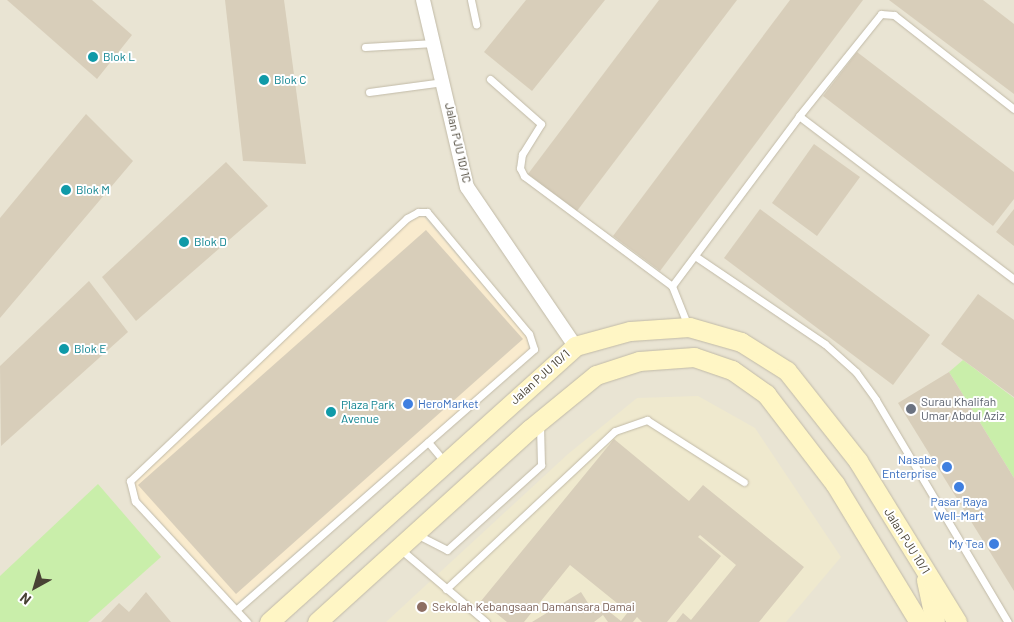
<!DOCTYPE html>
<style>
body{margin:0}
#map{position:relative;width:1014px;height:622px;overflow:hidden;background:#f5f1e6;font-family:Barlow,sans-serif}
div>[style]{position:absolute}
.residential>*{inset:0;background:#e9e4d3}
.commercial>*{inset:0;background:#f9ebce}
.education>*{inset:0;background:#efe9ce}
.green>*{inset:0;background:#c9eeaa}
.building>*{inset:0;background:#d8ceba}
.roads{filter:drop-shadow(0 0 1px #c1baa7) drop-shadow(0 0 1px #c1baa7)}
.lane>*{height:7px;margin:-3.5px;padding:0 3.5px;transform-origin:3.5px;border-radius:3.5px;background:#fff}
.street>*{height:14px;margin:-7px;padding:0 7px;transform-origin:7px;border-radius:7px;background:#fff}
.secondary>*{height:19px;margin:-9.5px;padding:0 9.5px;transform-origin:9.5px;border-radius:9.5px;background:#fff6c5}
.dots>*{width:14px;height:14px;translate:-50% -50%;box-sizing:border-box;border:2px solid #fff;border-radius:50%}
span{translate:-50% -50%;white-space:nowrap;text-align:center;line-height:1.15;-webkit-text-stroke:4px #fff;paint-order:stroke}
.culture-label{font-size:12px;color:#0d838f}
.left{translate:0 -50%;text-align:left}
.street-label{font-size:12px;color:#484234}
.worship-label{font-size:12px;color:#5b616d}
.shop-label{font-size:12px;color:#366cbe}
.right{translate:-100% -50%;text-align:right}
.education-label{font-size:12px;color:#785e54}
.north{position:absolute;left:10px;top:562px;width:50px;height:50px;-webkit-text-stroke:4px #fff;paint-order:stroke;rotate:219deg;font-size:14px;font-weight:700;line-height:20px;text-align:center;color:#484234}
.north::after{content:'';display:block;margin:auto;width:18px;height:22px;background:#484234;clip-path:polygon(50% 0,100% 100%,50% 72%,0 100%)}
</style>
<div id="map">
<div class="residential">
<i style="clip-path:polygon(0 0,1014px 0,1014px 622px,0 622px)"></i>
</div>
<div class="commercial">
<i style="clip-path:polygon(418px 217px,424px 217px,527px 337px,529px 350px,236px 604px,139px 499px,134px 482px,410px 221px)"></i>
</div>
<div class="education">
<i style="clip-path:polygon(698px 396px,755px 428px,841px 557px,786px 622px,386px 622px,568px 454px,637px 398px)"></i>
</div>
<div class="green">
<i style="clip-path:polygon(963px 360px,1014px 398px,1014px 478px,949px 372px)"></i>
<i style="clip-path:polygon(98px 484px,161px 557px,88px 622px,0 622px,0 576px)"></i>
</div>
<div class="building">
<i style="clip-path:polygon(7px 0,92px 0,132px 35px,97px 79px)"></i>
<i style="clip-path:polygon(225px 0,284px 0,306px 164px,243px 161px)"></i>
<i style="clip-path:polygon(526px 0,605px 0,532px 91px,484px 52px)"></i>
<i style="clip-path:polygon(659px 0,737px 0,577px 211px,528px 174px)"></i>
<i style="clip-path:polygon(790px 0,863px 0,660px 271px,613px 236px)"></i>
<i style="clip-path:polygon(889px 0,983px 0,1014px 24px,1014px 94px)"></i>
<i style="clip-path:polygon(857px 52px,1014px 172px,1014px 199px,993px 226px,823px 96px)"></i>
<i style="clip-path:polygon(86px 114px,133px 161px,0 318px,0 218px)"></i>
<i style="clip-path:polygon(814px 144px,860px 177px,817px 236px,772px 203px)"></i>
<i style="clip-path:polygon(226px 162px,268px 206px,136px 321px,102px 277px)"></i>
<i style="clip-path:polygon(760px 209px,930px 335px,893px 385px,724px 258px)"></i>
<i style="clip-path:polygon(1014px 209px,1014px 246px,996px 232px)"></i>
<i style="clip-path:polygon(426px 230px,523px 339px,236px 594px,138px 485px)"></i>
<i style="clip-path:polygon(89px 281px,128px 332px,1px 446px,0 366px)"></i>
<i style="clip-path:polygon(978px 294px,1014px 320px,1014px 397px,941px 344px)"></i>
<i style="clip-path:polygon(949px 372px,1014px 478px,1014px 591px,898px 403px)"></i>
<i style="clip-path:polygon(614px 439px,689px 501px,703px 485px,804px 567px,759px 622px,676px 622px,683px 613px,691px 620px,736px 565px,700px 535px,698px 537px,721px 556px,667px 622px,642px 622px,637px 617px,633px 622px,608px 622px,603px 615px,594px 622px,532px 622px,581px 592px,593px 611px,602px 606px,621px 621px,628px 612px,570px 565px,524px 622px,507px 622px,481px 601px)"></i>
<i style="clip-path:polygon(146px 592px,171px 622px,101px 622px,119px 603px,129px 612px)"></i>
</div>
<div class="roads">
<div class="lane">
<i style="left:471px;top:0;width:25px;rotate:78deg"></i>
<i style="left:365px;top:47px;width:69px;rotate:-3.3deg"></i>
<i style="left:490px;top:79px;width:68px;rotate:41.4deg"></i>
<i style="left:541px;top:124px;width:36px;rotate:122deg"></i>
<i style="left:522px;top:154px;width:14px;rotate:98deg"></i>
<i style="left:520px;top:168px;width:9px;rotate:63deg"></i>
<i style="left:524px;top:176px;width:184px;rotate:36.6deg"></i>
<i style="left:672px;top:286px;width:43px;rotate:68.2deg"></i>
<i style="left:369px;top:92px;width:75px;rotate:-7.7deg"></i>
<i style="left:799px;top:116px;width:270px;rotate:37.2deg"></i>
<i style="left:695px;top:256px;width:157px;rotate:34.1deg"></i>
<i style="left:825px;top:344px;width:42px;rotate:42.1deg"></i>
<i style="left:856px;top:372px;width:34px;rotate:54deg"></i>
<i style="left:876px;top:400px;width:258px;rotate:59.3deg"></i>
<i style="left:672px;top:286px;width:212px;rotate:-53.2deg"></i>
<i style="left:799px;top:116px;width:131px;rotate:-51.2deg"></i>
<i style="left:881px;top:14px;width:13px;rotate:4deg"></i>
<i style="left:894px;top:15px;width:152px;rotate:38.1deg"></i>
<i style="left:428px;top:442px;width:26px;rotate:50deg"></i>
<i style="left:416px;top:534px;width:35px;rotate:27deg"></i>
<i style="left:447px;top:550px;width:127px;rotate:-42.1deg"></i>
<i style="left:541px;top:465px;width:40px;rotate:-91.4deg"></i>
<i style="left:399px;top:548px;width:114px;rotate:40.4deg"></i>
<i style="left:446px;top:589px;width:231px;rotate:-43.1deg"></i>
<i style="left:615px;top:431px;width:34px;rotate:-19deg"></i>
<i style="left:647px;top:420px;width:115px;rotate:32.6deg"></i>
<i style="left:236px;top:610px;width:396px;rotate:-41.2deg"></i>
<i style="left:534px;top:349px;width:16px;rotate:-108deg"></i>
<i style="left:529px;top:334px;width:159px;rotate:-129.9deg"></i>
<i style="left:427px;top:212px;width:9px;rotate:180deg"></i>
<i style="left:418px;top:212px;width:13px;rotate:151deg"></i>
<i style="left:407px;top:218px;width:382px;rotate:136.5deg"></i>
<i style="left:130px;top:481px;width:21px;rotate:76deg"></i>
<i style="left:135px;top:501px;width:165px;rotate:47.2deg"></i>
</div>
<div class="street">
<i style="left:423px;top:0;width:192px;rotate:76.8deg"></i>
<i style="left:467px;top:187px;width:192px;rotate:55.8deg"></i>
</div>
<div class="secondary">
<i style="left:926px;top:580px;width:43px;rotate:77.9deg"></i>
<i style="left:269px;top:622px;width:412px;rotate:-42deg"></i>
<i style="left:575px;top:346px;width:57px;rotate:-15.3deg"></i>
<i style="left:630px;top:331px;width:59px;rotate:-3.9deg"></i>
<i style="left:689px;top:327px;width:54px;rotate:16.1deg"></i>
<i style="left:741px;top:342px;width:54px;rotate:32.2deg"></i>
<i style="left:787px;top:371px;width:115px;rotate:51.7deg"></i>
<i style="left:858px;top:461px;width:189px;rotate:58.4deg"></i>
<i style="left:317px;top:622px;width:287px;rotate:-42.2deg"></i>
<i style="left:530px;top:429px;width:85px;rotate:-39.3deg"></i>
<i style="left:596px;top:375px;width:45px;rotate:-18deg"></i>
<i style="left:639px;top:361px;width:55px;rotate:-4.2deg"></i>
<i style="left:694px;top:357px;width:40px;rotate:18.9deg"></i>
<i style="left:732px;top:370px;width:42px;rotate:35.2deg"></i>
<i style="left:766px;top:394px;width:113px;rotate:52.5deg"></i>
<i style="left:835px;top:484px;width:162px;rotate:58.7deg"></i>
</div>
</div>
<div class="dots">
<i style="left:93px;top:57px;background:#0f9aa8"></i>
<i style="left:264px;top:80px;background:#0f9aa8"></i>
<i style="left:66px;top:190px;background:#0f9aa8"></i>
<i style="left:184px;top:242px;background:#0f9aa8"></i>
<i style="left:64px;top:349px;background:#0f9aa8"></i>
<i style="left:408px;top:404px;background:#3f7fe0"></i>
<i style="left:911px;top:409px;background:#6b7280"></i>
<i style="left:331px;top:412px;background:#0f9aa8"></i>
<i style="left:947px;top:467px;background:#3f7fe0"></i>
<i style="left:959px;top:487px;background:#3f7fe0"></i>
<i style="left:994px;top:544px;background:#3f7fe0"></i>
<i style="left:422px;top:607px;background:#8d6e63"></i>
</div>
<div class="culture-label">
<span class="left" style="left:103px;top:57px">Blok L</span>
<span class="left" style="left:274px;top:80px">Blok C</span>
<span class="left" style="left:76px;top:190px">Blok M</span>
<span class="left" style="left:194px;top:242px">Blok D</span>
<span class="left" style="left:74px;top:349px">Blok E</span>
<span class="left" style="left:341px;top:412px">Plaza Park<br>Avenue</span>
</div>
<div class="street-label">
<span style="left:458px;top:143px;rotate:77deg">Jalan PJU 10/1C</span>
<span style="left:540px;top:377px;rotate:-42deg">Jalan PJU 10/1</span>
<span style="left:907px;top:541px;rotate:58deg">Jalan PJU 10/1</span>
</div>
<div class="worship-label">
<span class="left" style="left:921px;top:409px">Surau Khalifah<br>Umar Abdul Aziz</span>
</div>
<div class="shop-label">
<span class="left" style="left:418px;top:404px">HeroMarket</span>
<span class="right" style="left:937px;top:467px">Nasabe<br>Enterprise</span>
<span style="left:959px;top:509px">Pasar Raya<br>Well-Mart</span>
<span class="right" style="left:984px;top:544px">My Tea</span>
</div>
<div class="education-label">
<span class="left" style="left:432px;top:607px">Sekolah Kebangsaan Damansara Damai</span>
</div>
<div class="north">N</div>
</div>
